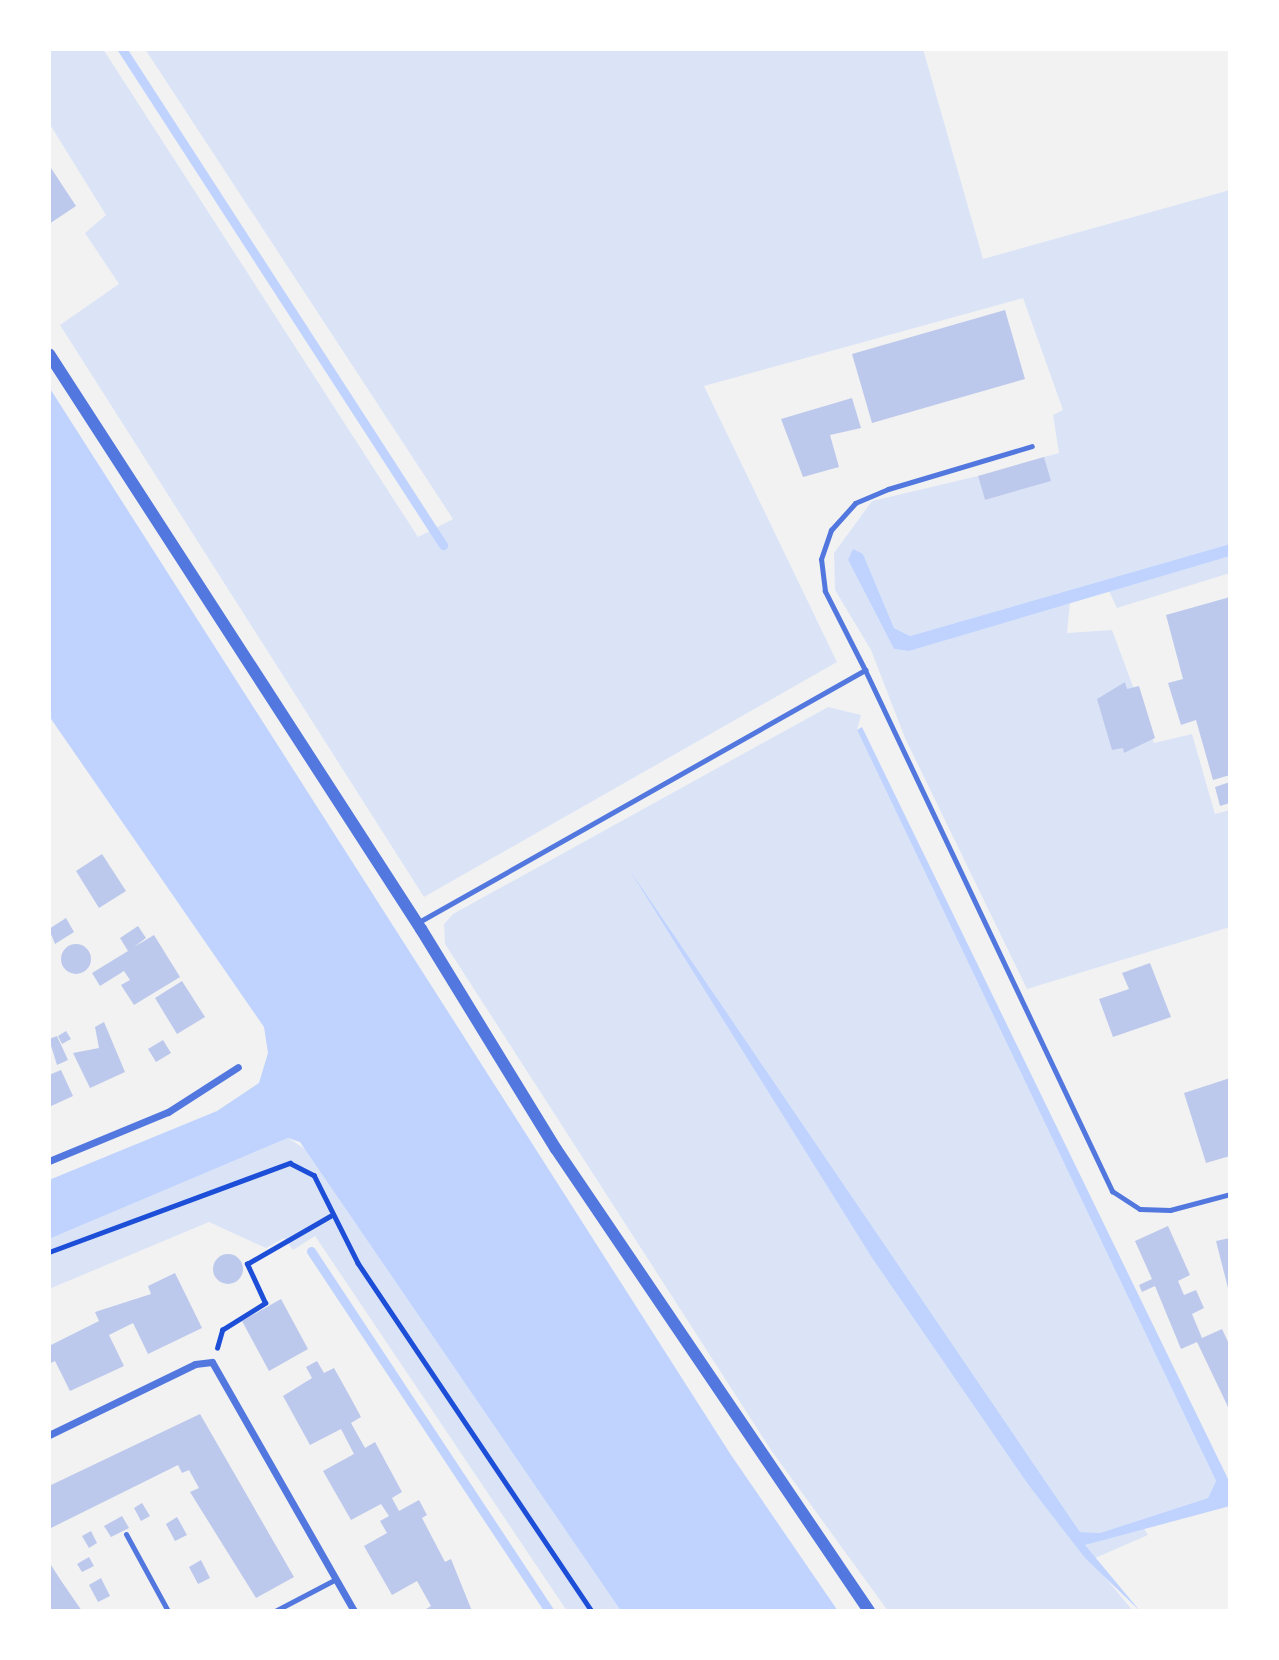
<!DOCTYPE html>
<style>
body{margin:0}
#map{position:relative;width:1279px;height:1660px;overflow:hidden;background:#f2f2f2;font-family:Poppins,sans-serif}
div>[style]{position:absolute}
.green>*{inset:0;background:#dbe4f7}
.water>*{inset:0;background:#bfd3fe}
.stream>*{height:9px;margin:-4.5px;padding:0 4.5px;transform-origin:4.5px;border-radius:4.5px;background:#bfd3fe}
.building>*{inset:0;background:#bdc9ec}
.round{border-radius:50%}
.path>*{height:4.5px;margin:-2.25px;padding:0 2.25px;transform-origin:2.25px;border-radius:2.25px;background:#1d4ed8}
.service>*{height:5px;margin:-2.5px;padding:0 2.5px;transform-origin:2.5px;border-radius:2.5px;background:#5277de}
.minor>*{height:7px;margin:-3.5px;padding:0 3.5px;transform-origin:3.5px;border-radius:3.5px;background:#5277de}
.tertiary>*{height:12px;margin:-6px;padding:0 6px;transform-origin:6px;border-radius:6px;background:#5277de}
span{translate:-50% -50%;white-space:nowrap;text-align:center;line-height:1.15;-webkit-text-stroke:5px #fff;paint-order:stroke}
.frame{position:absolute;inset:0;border:51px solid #fff;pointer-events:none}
</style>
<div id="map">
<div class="green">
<i style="clip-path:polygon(49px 49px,103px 49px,418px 537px,453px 519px,145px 49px,923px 49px,983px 259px,1230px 190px,1230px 544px,910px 636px,894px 628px,863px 554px,848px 560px,894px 649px,909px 651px,1070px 602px,1067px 633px,1112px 630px,1154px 743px,1192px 734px,1215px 814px,1230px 810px,1230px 927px,1027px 989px,905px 738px,871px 650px,835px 590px,834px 553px,872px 501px,978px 476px,985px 500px,1050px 481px,1044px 457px,1059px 453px,1053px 415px,1063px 410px,1023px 298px,704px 386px,837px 662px,424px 897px,60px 325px,119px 284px,85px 233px,106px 215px,49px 123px)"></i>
<i style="clip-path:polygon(1230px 556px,1230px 573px,1117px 608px,1109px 591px)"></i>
<i style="clip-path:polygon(828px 707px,861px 715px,857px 730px,1216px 1481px,1208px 1498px,1100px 1533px,1080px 1532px,625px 863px,872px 1258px,1027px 1483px,1133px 1611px,888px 1611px,771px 1450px,445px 944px,444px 924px,453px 914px)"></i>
<i style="clip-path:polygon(288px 1138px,313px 1154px,621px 1611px,567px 1611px,315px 1236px,293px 1250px,284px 1238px,266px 1248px,209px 1222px,49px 1289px,49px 1239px)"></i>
<i style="clip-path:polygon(1143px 1527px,1148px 1535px,1093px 1559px,1088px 1555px,1085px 1545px)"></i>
</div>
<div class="water">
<i style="clip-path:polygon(49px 387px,731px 1455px,838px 1611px,621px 1611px,300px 1142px,288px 1138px,49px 1239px,49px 1180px,217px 1111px,259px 1083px,268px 1053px,264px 1027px,49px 716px)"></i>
<i style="clip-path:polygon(1230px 544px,1230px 556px,909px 651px,894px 649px,848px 560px,853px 549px,863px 554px,894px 628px,910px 636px)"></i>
<i style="clip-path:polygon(862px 727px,1230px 1483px,1230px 1506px,1085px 1545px,1140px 1611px,1085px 1558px,1027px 1483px,872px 1258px,625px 863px,1080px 1532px,1100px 1533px,1208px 1498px,1216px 1481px,857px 730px)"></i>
</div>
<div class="stream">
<i style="left:122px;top:49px;width:591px;rotate:57.09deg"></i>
<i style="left:311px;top:1251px;width:432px;rotate:56.5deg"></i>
</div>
<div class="building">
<i style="clip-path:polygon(49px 165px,76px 206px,49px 224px)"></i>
<i style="clip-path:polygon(1005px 310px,1025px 379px,872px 423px,852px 354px)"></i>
<i style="clip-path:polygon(852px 398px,861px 428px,830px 435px,839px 467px,803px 477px,781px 419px)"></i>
<i style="clip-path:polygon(1044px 457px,1051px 481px,985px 500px,978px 476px)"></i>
<i style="clip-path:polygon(1230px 597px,1230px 775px,1213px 780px,1196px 720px,1181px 725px,1168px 683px,1183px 679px,1166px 615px)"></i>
<i style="clip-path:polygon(1125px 682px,1127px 689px,1139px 686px,1155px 738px,1124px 753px,1123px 748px,1112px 750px,1097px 699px)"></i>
<i style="clip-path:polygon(1230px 782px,1230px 803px,1220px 806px,1215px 787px)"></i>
<i style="clip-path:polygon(102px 854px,126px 891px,99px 908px,76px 871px)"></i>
<i style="clip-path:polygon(66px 918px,74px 932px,55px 944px,49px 929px)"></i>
<i style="clip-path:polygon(138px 926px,146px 938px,134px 947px,154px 935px,180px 977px,134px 1005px,121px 985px,130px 980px,124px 971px,100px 986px,92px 973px,128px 951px,120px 938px)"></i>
<i class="round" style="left:61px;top:944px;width:30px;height:30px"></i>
<i style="clip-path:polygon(1150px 963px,1171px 1017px,1113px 1037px,1099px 999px,1129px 989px,1122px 973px)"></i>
<i style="clip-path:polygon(182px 981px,205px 1017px,177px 1034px,155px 998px)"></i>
<i style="clip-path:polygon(104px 1022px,125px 1072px,90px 1088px,73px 1053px,99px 1048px,95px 1027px)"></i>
<i style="clip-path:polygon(66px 1031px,71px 1039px,62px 1044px,58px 1036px)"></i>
<i style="clip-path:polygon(57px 1036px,68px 1060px,57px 1065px,49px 1039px)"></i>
<i style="clip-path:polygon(163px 1040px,171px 1053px,156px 1062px,148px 1049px)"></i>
<i style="clip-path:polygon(61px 1070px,73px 1096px,49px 1107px,49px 1075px)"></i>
<i style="clip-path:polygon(1230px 1078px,1230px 1156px,1206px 1163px,1184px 1093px)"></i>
<i style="clip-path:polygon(1168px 1226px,1190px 1275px,1178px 1281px,1184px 1295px,1196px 1290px,1204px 1308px,1192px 1314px,1202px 1338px,1222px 1329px,1230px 1346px,1230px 1411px,1197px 1342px,1181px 1349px,1155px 1286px,1142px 1292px,1139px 1285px,1152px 1279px,1135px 1241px)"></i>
<i style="clip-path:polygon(1230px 1238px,1230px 1292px,1229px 1292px,1216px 1241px)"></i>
<i class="round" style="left:213px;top:1254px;width:30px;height:30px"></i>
<i style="clip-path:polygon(175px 1273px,202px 1328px,148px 1354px,133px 1323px,109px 1335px,124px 1366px,70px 1391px,55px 1361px,49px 1364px,49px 1346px,99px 1321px,95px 1312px,151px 1294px,148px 1286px)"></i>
<i style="clip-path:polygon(281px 1299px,308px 1349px,269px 1371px,242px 1321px)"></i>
<i style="clip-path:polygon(317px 1361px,324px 1373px,334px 1368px,348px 1393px,361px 1417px,351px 1423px,365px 1448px,375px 1442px,402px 1492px,392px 1498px,399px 1511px,419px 1500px,427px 1515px,422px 1518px,445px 1562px,451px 1559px,472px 1611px,423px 1611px,431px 1606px,417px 1581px,392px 1595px,364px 1546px,387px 1533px,380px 1521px,389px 1516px,381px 1504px,351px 1520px,323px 1471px,354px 1454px,341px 1429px,310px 1445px,283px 1396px,312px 1378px,306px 1367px)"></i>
<i style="clip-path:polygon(200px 1414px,294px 1577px,256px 1598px,190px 1492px,199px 1488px,189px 1470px,182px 1473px,178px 1465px,49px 1529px,49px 1486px)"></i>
<i style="clip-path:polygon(142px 1503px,150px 1516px,141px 1521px,134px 1508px)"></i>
<i style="clip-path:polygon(122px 1516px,129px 1528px,111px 1537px,104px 1526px)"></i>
<i style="clip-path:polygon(177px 1517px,187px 1535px,175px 1541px,166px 1524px)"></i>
<i style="clip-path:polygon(91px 1531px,97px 1543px,89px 1548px,82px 1536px)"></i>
<i style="clip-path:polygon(89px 1557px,94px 1566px,82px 1572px,77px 1564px)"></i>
<i style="clip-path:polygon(201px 1560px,210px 1578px,198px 1584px,189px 1567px)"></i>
<i style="clip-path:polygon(49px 1562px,62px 1582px,82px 1611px,49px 1611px)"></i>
<i style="clip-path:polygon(101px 1578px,110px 1596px,98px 1602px,89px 1585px)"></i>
</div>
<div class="path">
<i style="left:49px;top:1252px;width:257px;rotate:-20.3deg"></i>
<i style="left:290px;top:1163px;width:27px;rotate:27deg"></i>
<i style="left:314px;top:1175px;width:98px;rotate:63.4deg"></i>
<i style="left:358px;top:1263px;width:419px;rotate:56.1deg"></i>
<i style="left:217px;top:1348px;width:19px;rotate:-74deg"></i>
<i style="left:222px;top:1330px;width:51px;rotate:-32.1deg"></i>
<i style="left:265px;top:1303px;width:43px;rotate:-114.8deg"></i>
<i style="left:247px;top:1264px;width:96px;rotate:-30deg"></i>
</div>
<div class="service">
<i style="left:865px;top:670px;width:577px;rotate:64.63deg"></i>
<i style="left:1112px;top:1191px;width:33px;rotate:33deg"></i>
<i style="left:1140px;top:1209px;width:30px;rotate:2deg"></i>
<i style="left:1170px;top:1210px;width:62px;rotate:-14.9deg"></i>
<i style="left:417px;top:923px;width:515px;rotate:-29.45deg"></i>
<i style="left:865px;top:670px;width:89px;rotate:-116.9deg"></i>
<i style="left:825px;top:591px;width:32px;rotate:-97deg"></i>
<i style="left:821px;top:559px;width:31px;rotate:-71deg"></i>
<i style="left:831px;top:530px;width:36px;rotate:-48deg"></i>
<i style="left:855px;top:503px;width:36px;rotate:-23deg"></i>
<i style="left:888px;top:489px;width:150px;rotate:-16.6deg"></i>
<i style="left:126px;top:1534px;width:88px;rotate:61.4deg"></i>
<i style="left:275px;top:1611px;width:69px;rotate:-27.7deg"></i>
</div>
<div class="minor">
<i style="left:49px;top:1161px;width:129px;rotate:-22.4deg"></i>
<i style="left:168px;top:1112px;width:83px;rotate:-32.7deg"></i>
<i style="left:49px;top:1435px;width:162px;rotate:-25.9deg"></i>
<i style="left:195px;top:1364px;width:17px;rotate:-7deg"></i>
<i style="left:212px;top:1362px;width:287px;rotate:60.3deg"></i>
</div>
<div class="tertiary">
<i style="left:49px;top:354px;width:685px;rotate:57.1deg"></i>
<i style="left:421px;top:929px;width:258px;rotate:58.5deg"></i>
<i style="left:556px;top:1149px;width:558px;rotate:55.88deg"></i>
</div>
<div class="frame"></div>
</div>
